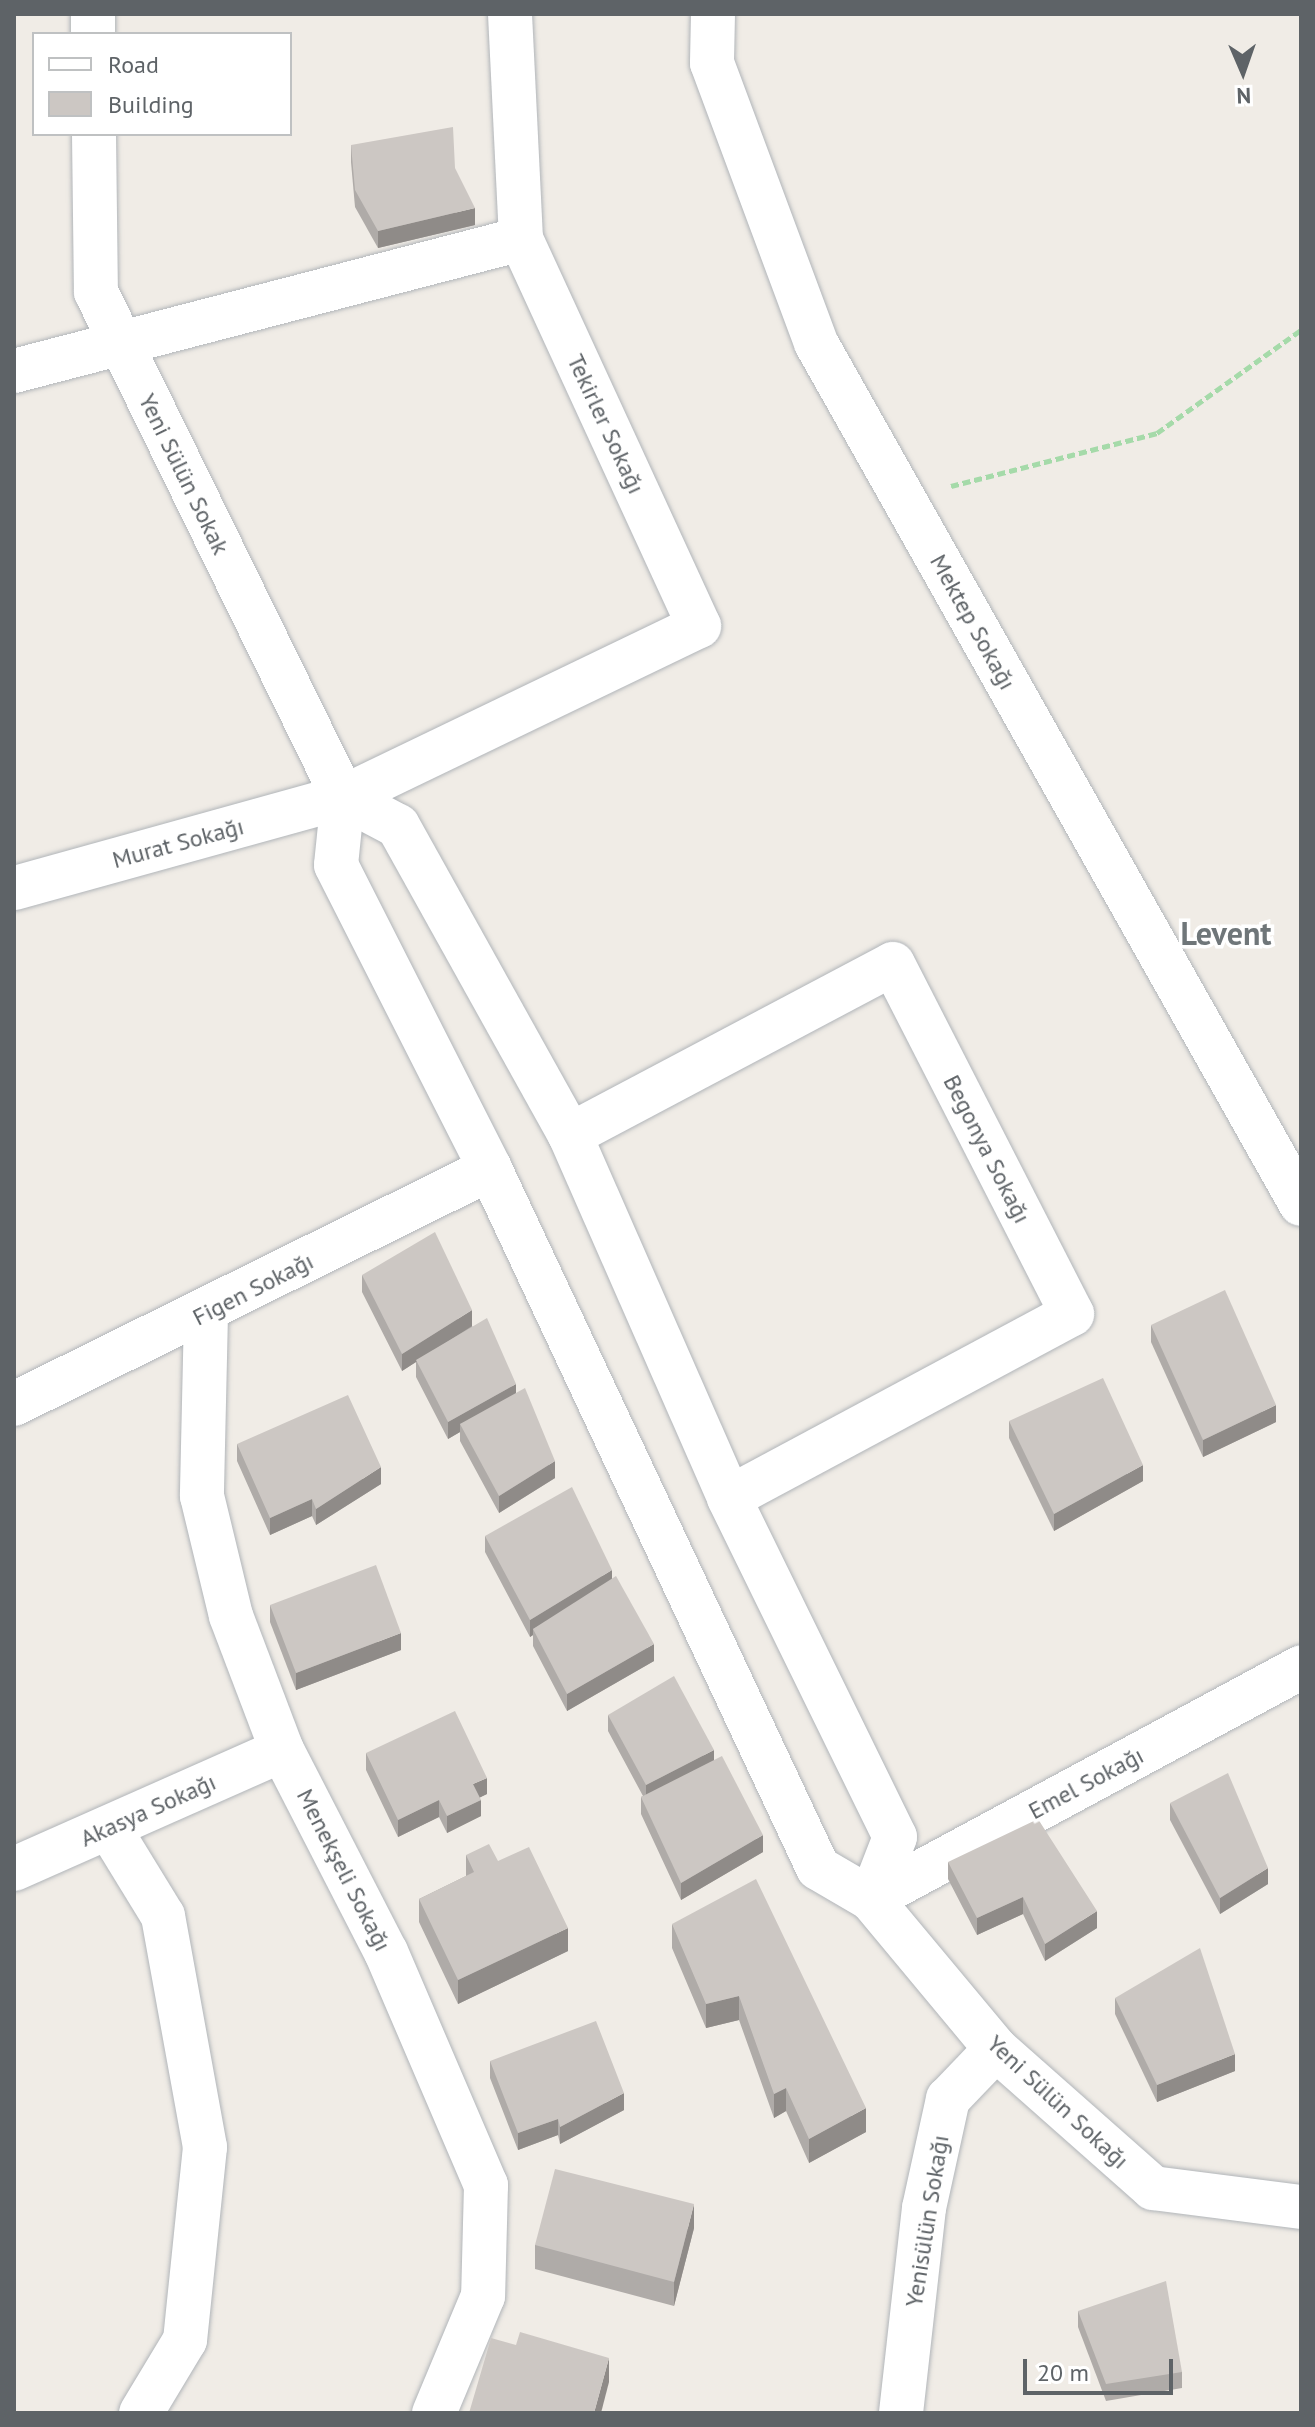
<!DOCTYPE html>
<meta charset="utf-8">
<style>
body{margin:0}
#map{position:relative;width:1315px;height:2427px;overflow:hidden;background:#f0ece6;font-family:"PT Sans",sans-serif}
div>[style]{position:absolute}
.path>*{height:5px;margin-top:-2.5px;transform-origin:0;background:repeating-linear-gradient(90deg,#a5daa9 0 8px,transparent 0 12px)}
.roads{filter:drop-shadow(0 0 2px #b1b5b9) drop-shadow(0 0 2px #b1b5b9)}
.minor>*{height:44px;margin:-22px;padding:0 22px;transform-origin:22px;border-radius:22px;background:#fff}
.wall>*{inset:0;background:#afaba8}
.shaded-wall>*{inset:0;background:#8f8b88}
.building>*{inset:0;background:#ccc7c3}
span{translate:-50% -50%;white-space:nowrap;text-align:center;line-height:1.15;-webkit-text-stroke:7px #fff;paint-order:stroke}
.street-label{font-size:24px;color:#5e6367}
.district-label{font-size:32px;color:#6f7679;font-weight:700}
.frame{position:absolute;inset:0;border:16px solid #5e6367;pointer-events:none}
.legend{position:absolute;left:32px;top:32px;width:260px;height:104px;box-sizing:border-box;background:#fff;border:2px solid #bfc1c2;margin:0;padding:10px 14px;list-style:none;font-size:24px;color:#5e6367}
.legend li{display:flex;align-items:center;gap:16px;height:40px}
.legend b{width:40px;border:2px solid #bfc1c2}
.north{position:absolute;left:1203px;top:32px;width:80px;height:80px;-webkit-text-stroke:6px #fff;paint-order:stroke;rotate:178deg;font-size:22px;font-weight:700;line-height:32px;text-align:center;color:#5e6367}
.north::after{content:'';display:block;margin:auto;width:28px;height:36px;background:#5e6367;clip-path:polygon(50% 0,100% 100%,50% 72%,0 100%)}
.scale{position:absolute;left:1023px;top:2359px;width:150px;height:36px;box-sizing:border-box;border:4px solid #5e6367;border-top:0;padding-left:10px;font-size:24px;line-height:28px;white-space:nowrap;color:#5e6367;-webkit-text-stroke:6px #fff;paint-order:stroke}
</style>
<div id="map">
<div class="path">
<i style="left:951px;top:486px;width:213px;rotate:-14.4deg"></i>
<i style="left:1157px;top:433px;width:177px;rotate:-35.6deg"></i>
</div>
<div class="roads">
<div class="minor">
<i style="left:93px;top:14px;width:20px;rotate:90deg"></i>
<i style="left:510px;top:14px;width:225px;rotate:87.2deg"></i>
<i style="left:713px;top:14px;width:49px;rotate:91.2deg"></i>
<i style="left:712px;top:63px;width:299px;rotate:69.6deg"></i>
<i style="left:816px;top:343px;width:988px;rotate:60.61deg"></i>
<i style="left:94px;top:134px;width:158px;rotate:89.3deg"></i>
<i style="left:96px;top:292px;width:562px;rotate:63.94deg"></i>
<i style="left:14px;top:371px;width:524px;rotate:-14.59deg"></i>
<i style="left:521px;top:239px;width:426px;rotate:65.3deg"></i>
<i style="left:699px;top:626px;width:395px;rotate:154.3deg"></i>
<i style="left:343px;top:797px;width:341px;rotate:164.5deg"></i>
<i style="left:343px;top:797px;width:68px;rotate:95.9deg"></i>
<i style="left:336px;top:865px;width:341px;rotate:63.1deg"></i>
<i style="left:490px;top:1169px;width:772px;rotate:64.86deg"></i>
<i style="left:818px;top:1868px;width:61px;rotate:30.3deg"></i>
<i style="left:871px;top:1899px;width:195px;rotate:50.2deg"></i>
<i style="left:996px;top:2049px;width:210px;rotate:41.5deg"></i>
<i style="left:1153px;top:2188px;width:149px;rotate:7.3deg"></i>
<i style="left:343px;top:797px;width:62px;rotate:27.8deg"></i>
<i style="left:398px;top:826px;width:354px;rotate:60.9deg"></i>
<i style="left:570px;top:1135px;width:396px;rotate:66.3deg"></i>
<i style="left:729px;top:1498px;width:377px;rotate:63.9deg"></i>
<i style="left:895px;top:1837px;width:66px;rotate:111.2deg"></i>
<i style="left:570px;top:1135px;width:365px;rotate:-27.9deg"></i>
<i style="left:893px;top:964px;width:393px;rotate:62.9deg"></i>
<i style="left:1072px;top:1314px;width:389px;rotate:151.8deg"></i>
<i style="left:206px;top:1314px;width:182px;rotate:91.3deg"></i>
<i style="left:202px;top:1496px;width:123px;rotate:76.4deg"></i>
<i style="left:231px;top:1616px;width:143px;rotate:69.2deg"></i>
<i style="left:282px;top:1750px;width:227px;rotate:62.8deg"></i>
<i style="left:386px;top:1952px;width:254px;rotate:66.8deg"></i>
<i style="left:486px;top:2185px;width:111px;rotate:91.5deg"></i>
<i style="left:483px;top:2296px;width:127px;rotate:112.7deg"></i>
<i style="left:14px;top:1404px;width:531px;rotate:-26.28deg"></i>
<i style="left:109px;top:1828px;width:103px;rotate:58.5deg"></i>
<i style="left:163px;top:1916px;width:235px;rotate:79.7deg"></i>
<i style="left:205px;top:2147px;width:194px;rotate:95.9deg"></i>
<i style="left:185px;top:2340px;width:85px;rotate:121.1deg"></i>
<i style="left:14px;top:1869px;width:293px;rotate:-23.9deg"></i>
<i style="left:871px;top:1899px;width:489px;rotate:-28.3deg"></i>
<i style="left:901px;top:2413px;width:206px;rotate:-83.6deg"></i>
<i style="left:924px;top:2208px;width:112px;rotate:-77.6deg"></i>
<i style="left:948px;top:2099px;width:69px;rotate:-46.2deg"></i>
</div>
</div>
<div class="wall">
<i style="clip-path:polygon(351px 145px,475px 225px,378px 248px,355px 207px,351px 162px)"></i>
<i style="clip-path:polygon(362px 1275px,472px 1326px,516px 1393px,555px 1478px,499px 1513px,460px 1441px,460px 1432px,448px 1439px,416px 1377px,416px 1362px,402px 1371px,362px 1292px)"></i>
<i style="clip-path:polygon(1151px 1325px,1276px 1422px,1203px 1457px,1151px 1342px)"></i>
<i style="clip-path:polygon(1009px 1421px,1143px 1481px,1054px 1531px,1009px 1438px)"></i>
<i style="clip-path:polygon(237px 1444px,381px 1484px,316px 1525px,312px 1516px,270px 1535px,237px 1461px)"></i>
<i style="clip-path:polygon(485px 1536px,612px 1579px,654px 1661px,567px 1711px,533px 1646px,533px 1635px,530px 1637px,485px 1552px)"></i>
<i style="clip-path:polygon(270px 1605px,401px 1650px,296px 1690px,270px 1622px)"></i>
<i style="clip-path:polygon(608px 1715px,714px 1760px,763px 1852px,681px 1900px,641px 1814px,641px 1797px,643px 1796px,608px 1731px)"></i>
<i style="clip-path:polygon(366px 1753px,487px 1794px,480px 1797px,481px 1816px,447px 1833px,439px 1817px,398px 1837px,366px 1770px)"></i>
<i style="clip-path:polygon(1170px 1803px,1268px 1884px,1220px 1914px,1170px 1820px)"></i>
<i style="clip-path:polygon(466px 1855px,498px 1861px,568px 1951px,458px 2004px,419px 1922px,419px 1899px,466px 1876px)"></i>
<i style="clip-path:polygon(948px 1862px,1097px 1928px,1045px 1961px,1023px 1914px,977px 1935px,948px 1879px)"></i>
<i style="clip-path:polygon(672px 1924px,866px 2132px,809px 2163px,786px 2111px,774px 2118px,739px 2020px,706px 2028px,672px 1948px)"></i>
<i style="clip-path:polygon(1115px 1998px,1235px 2071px,1157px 2102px,1115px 2014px)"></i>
<i style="clip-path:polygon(490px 2061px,624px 2110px,560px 2144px,558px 2135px,518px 2150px,490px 2078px)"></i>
<i style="clip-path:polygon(694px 2228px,674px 2306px,535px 2269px,535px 2245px)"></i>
<i style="clip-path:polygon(1078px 2311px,1182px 2372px,1182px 2388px,1106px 2401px,1078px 2327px)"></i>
</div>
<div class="shaded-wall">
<i style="clip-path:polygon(475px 208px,475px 225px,378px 248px,378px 231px)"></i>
<i style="clip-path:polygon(472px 1310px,472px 1326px,402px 1371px,402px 1354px)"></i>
<i style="clip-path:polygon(516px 1384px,516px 1401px,460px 1424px,460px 1432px,448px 1439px,448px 1422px)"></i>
<i style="clip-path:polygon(1276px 1405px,1276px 1422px,1203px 1457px,1203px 1440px)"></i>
<i style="clip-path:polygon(555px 1461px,555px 1478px,499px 1513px,499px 1496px)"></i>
<i style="clip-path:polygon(1143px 1465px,1143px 1481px,1054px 1531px,1054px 1514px)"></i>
<i style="clip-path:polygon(381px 1467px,381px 1484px,316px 1525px,316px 1509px)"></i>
<i style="clip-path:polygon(312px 1499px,312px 1516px,270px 1535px,270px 1518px)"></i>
<i style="clip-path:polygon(612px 1570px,612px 1586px,533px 1629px,533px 1635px,530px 1637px,530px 1620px)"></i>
<i style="clip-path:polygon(401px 1633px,401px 1650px,296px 1690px,296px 1673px)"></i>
<i style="clip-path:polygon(654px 1644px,654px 1661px,567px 1711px,567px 1694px)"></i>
<i style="clip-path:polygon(714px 1750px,714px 1766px,646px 1802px,646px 1785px)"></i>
<i style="clip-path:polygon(487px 1778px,487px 1794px,473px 1801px,473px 1784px)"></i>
<i style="clip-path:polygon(439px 1800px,439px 1817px,398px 1837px,398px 1820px)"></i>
<i style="clip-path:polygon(481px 1800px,481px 1816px,447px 1833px,447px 1816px)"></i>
<i style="clip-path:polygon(763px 1835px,763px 1852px,681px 1900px,681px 1883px)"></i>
<i style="clip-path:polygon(1268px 1868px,1268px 1884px,1220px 1914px,1220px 1898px)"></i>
<i style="clip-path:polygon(1023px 1897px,1023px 1914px,977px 1935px,977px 1918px)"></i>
<i style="clip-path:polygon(1097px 1911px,1097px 1928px,1045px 1961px,1045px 1944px)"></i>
<i style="clip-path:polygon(568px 1928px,568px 1951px,458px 2004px,458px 1980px)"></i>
<i style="clip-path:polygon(739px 1996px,739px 2020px,706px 2028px,706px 2004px)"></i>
<i style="clip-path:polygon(1235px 2054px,1235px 2071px,1157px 2102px,1157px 2085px)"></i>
<i style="clip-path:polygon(786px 2088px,786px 2111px,774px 2118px,774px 2094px)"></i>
<i style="clip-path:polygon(624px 2093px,624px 2110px,560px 2144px,560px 2127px)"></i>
<i style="clip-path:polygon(866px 2108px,866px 2132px,809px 2163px,809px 2139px)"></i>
<i style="clip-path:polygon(558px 2119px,558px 2135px,518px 2150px,518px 2133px)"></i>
<i style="clip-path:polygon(694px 2204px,694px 2228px,674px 2306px,674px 2282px)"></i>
<i style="clip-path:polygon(609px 2358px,609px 2382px,601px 2413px,594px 2413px)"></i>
</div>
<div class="building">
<i style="clip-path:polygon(453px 127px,455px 168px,475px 208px,378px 231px,355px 190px,351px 145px)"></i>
<i style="clip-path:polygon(435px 1232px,472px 1310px,402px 1354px,362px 1275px)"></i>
<i style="clip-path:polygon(1225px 1290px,1276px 1405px,1203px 1440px,1151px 1325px)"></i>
<i style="clip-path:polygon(487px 1318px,516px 1384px,448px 1422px,416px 1360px)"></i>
<i style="clip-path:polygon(1103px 1378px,1143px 1465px,1054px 1514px,1009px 1421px)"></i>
<i style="clip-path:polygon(525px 1388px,555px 1461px,499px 1496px,460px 1424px)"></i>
<i style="clip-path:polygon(348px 1395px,381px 1467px,316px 1509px,312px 1499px,270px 1518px,237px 1444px)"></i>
<i style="clip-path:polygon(572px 1487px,612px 1570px,530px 1620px,485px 1536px)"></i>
<i style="clip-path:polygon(376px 1565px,401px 1633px,296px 1673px,270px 1605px)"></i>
<i style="clip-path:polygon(616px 1576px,654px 1644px,567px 1694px,533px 1629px)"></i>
<i style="clip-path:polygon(674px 1676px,714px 1750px,646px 1785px,608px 1715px)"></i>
<i style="clip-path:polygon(455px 1711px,487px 1778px,473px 1784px,481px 1800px,447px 1816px,439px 1800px,398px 1820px,366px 1753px)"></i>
<i style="clip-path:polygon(722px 1756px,763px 1835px,681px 1883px,641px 1797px)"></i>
<i style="clip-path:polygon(1228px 1773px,1268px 1868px,1220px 1898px,1170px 1803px)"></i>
<i style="clip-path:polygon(1038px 1819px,1097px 1911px,1045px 1944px,1023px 1897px,977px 1918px,948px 1862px)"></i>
<i style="clip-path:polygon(489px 1844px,498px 1861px,529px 1847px,568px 1928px,458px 1980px,419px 1899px,474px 1872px,466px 1855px)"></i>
<i style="clip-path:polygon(756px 1879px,866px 2108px,809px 2139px,786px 2088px,774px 2094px,739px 1996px,706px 2004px,672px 1924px)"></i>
<i style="clip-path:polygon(1200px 1948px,1235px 2054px,1157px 2085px,1115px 1998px)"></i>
<i style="clip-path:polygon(596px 2021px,624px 2093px,560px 2127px,558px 2119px,518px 2133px,490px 2061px)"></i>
<i style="clip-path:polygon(555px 2169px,694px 2204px,674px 2282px,535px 2245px)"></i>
<i style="clip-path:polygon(1166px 2281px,1182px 2372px,1106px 2384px,1078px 2311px)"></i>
<i style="clip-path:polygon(520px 2332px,609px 2358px,594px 2413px,469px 2413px,491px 2338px,516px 2345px)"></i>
</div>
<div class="street-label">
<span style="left:606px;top:424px;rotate:65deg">Tekirler Sokağı</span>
<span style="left:184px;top:474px;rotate:64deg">Yeni Sülün Sokak</span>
<span style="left:973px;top:622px;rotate:61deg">Mektep Sokağı</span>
<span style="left:178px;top:843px;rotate:-15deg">Murat Sokağı</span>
<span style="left:987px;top:1149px;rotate:63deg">Begonya Sokağı</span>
<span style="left:253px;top:1289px;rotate:-27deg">Figen Sokağı</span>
<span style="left:1086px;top:1783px;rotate:-28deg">Emel Sokağı</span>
<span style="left:148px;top:1810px;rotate:-24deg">Akasya Sokağı</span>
<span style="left:344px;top:1870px;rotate:63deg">Menekşeli Sokağı</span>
<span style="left:1058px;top:2102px;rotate:43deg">Yeni Sülün Sokağı</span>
<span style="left:927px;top:2221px;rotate:-81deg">Yenisülün Sokağı</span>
</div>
<div class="district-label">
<span style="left:1226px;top:933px">Levent</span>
</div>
<div class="frame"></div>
<ul class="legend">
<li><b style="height:10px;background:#fff"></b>Road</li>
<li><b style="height:22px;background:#ccc7c3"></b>Building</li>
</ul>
<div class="north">N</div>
<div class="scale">20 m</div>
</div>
